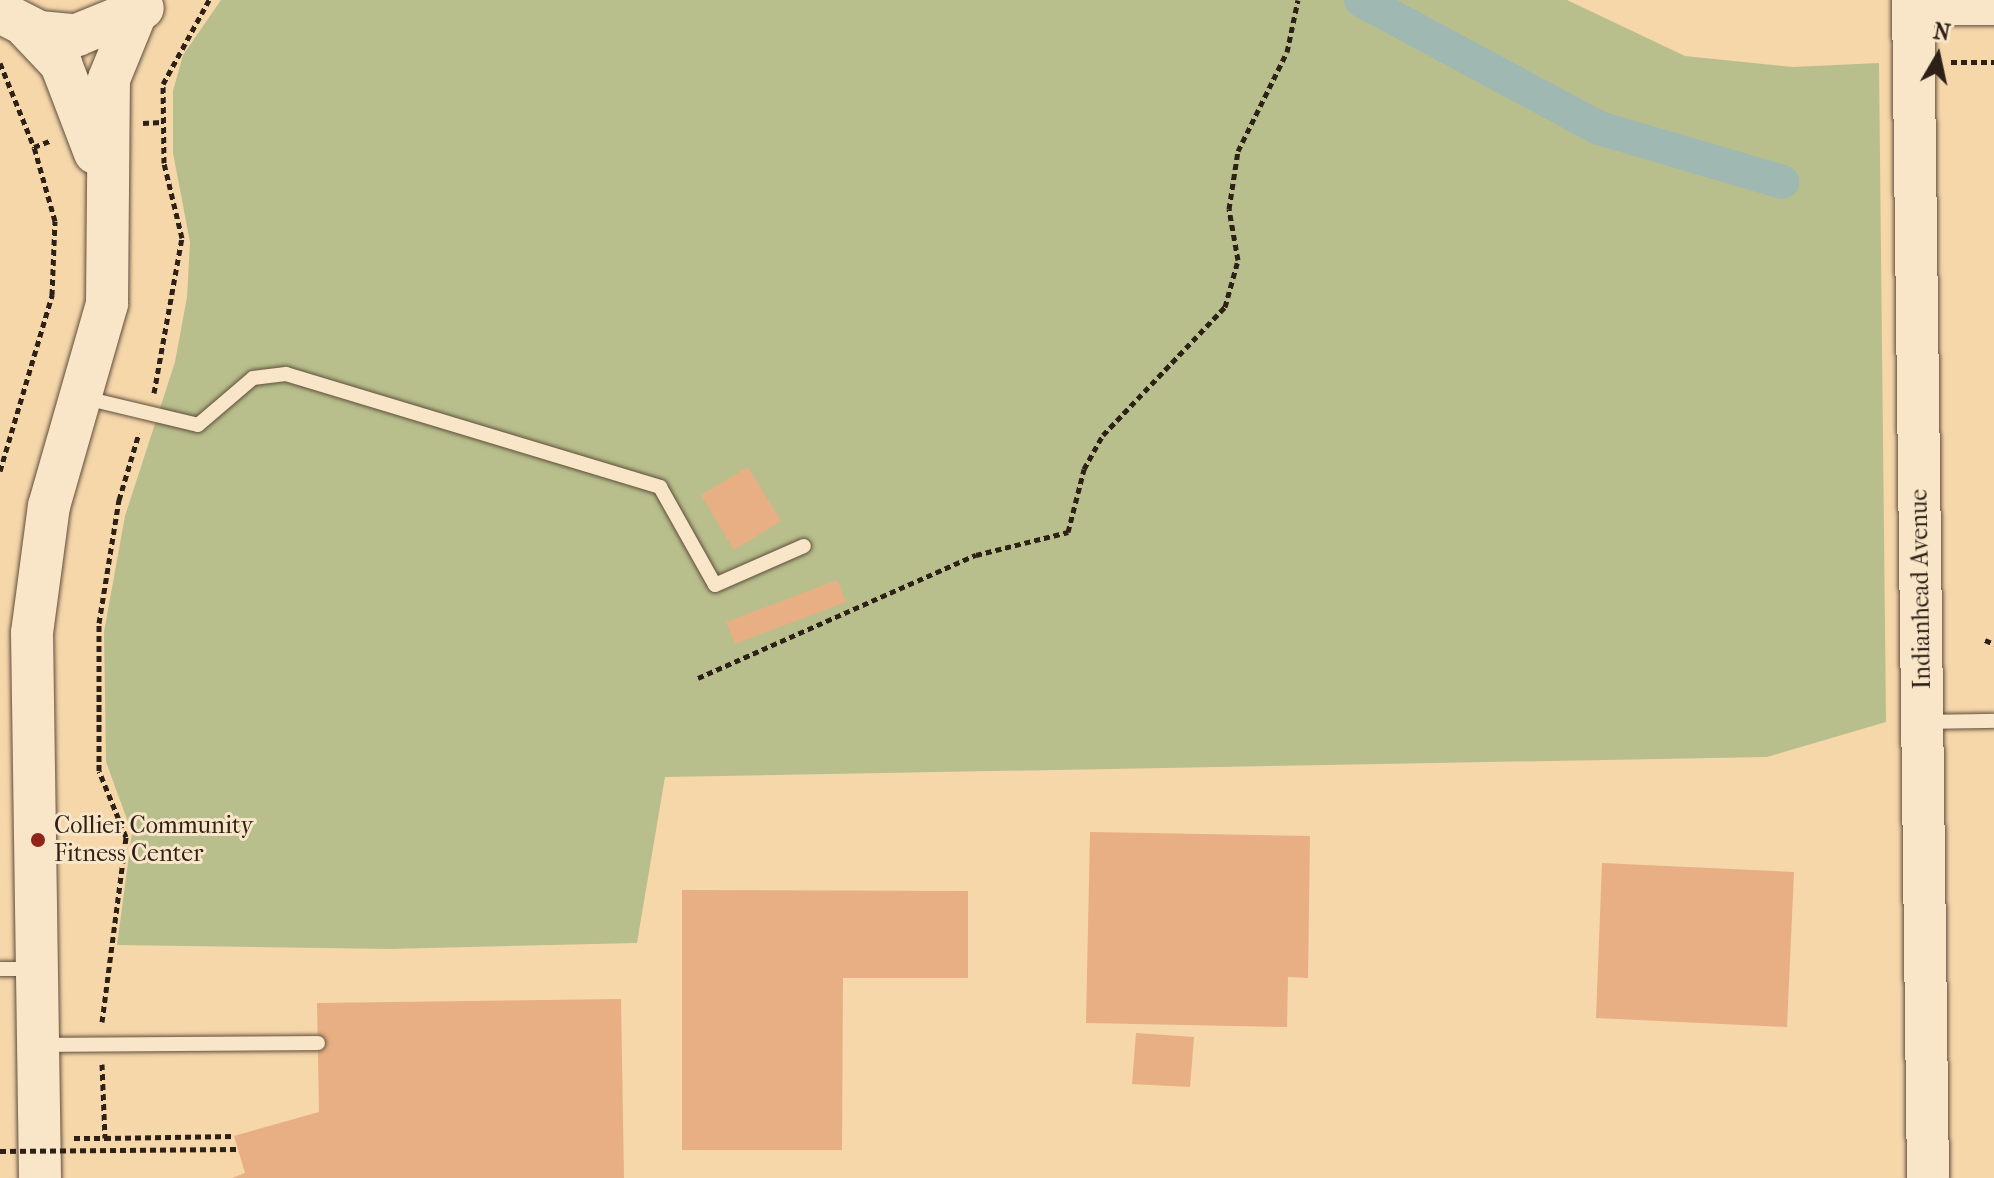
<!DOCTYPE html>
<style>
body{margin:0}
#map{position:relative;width:1994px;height:1178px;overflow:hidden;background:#f6d7aa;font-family:"IM FELL French Canon",serif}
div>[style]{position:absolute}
.green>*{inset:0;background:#b8bf8c}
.canal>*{height:34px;margin:-17px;padding:0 17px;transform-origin:17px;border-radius:17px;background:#9fb8b2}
.building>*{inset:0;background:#e7af83}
.path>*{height:5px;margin-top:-2.5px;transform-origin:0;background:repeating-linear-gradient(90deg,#2d2117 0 6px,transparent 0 10px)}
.roads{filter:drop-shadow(0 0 2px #5f4e3c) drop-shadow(0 0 2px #5f4e3c)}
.lane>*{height:14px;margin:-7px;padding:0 7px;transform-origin:7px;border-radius:7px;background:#f9e5c8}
.secondary>*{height:42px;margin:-21px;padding:0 21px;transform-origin:21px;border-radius:21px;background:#f9e5c8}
.path-bridge>*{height:5px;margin-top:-2.5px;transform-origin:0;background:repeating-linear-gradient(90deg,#2d2117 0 6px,transparent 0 10px)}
.dots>*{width:22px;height:22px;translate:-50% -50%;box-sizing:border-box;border:4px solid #f9e5c8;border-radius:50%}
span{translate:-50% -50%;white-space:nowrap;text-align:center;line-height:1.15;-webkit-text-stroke:6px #f9e5c8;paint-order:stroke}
.street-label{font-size:24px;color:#2d2117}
.poi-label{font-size:24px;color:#2d2117}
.left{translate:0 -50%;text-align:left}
.north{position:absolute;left:1898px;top:16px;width:80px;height:80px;-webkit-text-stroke:6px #f9e5c8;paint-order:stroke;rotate:9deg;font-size:22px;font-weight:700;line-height:32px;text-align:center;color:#2d2117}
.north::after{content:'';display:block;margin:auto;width:28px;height:36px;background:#2d2117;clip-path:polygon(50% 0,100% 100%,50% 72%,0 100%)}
</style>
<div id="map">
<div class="green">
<i style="clip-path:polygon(221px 0,1567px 0,1685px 56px,1793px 67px,1879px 63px,1886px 722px,1767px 757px,665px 777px,637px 943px,389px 949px,117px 945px,132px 833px,106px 762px,104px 632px,125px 516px,175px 362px,187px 297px,190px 242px,173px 153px,173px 91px,183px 55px)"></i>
</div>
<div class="canal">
<i style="left:1361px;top:0;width:270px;rotate:28.3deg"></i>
<i style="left:1599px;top:128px;width:191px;rotate:16.4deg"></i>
</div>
<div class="building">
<i style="clip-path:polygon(748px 467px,781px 521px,734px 550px,701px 495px)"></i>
<i style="clip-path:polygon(837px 580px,846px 602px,735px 644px,726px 622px)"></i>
<i style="clip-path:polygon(1090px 832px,1310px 836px,1308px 978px,1288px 977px,1287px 1027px,1086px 1023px)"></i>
<i style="clip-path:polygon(1602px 863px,1794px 872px,1787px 1027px,1596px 1018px)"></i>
<i style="clip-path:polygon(682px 890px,968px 891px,968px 978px,843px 978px,842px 1150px,682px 1150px)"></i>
<i style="clip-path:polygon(621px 999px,624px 1178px,232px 1178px,245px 1173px,234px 1136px,319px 1112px,317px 1003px)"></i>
<i style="clip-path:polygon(1136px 1033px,1194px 1037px,1190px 1087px,1132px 1084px)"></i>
</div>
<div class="path">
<i style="left:1951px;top:62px;width:43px"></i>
<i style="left:0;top:63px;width:91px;rotate:68deg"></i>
<i style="left:143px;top:123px;width:19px;rotate:-3deg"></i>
<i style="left:154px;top:393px;width:158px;rotate:-79.8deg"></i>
<i style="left:182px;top:238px;width:77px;rotate:-103.5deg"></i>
<i style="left:164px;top:163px;width:79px;rotate:-90.7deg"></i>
<i style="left:163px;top:84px;width:96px;rotate:-61.3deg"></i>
<i style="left:0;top:471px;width:184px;rotate:-73.5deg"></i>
<i style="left:52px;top:295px;width:74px;rotate:-87.7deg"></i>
<i style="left:55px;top:221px;width:77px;rotate:-105.8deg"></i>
<i style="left:34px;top:147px;width:19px;rotate:-21deg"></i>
<i style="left:1985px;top:640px;width:10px;rotate:24deg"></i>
<i style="left:698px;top:678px;width:304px;rotate:-23.9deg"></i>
<i style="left:976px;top:555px;width:95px;rotate:-14deg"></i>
<i style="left:1068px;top:532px;width:65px;rotate:-75.7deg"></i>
<i style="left:1084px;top:469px;width:39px;rotate:-61deg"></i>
<i style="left:1103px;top:435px;width:177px;rotate:-46.4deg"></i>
<i style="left:1225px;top:307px;width:49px;rotate:-74.5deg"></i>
<i style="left:1238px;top:260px;width:52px;rotate:-100deg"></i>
<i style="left:1229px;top:209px;width:59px;rotate:-81.2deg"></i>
<i style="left:1238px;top:151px;width:110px;rotate:-63.7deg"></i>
<i style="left:1287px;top:52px;width:53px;rotate:-78.1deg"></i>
<i style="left:102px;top:1022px;width:187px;rotate:-82.6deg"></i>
<i style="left:126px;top:837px;width:71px;rotate:-112.2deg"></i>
<i style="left:99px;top:771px;width:148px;rotate:-90deg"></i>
<i style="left:99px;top:623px;width:125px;rotate:-80.8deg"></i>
<i style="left:119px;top:500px;width:70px;rotate:-73.4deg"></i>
<i style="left:102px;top:1064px;width:74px;rotate:87.7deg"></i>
<i style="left:105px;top:1138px;width:129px;rotate:-0.9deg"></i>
<i style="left:74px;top:1138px;width:31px"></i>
</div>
<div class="roads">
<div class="lane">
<i style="left:85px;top:398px;width:116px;rotate:13.4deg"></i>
<i style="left:198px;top:425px;width:72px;rotate:-40.5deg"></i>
<i style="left:253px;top:378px;width:33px;rotate:-7deg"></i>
<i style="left:286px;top:374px;width:391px;rotate:16.8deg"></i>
<i style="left:660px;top:487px;width:112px;rotate:60.7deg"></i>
<i style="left:715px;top:585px;width:97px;rotate:-23.7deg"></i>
<i style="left:1927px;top:722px;width:67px;rotate:-0.9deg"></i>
<i style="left:0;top:969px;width:32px"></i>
<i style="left:40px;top:1045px;width:278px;rotate:-0.4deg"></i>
</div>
<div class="secondary">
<i style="left:1913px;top:0;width:1178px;rotate:89.27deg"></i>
<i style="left:1913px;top:4px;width:81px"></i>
<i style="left:0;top:12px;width:44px;rotate:27.1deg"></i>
<i style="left:39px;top:32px;width:38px;rotate:5deg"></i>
<i style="left:77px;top:35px;width:71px;rotate:-22.2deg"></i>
<i style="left:27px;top:28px;width:50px;rotate:46.6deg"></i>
<i style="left:61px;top:64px;width:95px;rotate:69.1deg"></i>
<i style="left:40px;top:1178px;width:545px;rotate:-90.84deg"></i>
<i style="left:32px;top:633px;width:128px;rotate:-82.4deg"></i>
<i style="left:49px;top:506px;width:210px;rotate:-74deg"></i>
<i style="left:107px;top:304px;width:225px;rotate:-89.5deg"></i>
<i style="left:109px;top:79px;width:71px;rotate:-67.8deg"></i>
</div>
</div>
<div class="path-bridge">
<i style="left:0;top:1151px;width:237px;rotate:-0.5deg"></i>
</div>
<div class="dots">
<i style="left:38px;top:840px;background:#8f2418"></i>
</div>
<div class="street-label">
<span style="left:1921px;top:589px;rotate:-91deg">Indianhead Avenue</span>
</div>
<div class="poi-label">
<span class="left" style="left:54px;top:840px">Collier Community<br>Fitness Center</span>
</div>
<div class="north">N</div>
</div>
